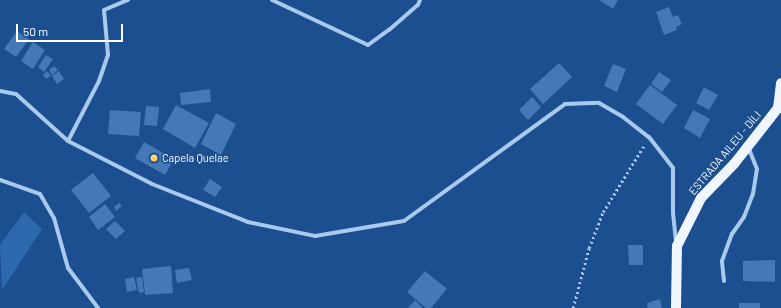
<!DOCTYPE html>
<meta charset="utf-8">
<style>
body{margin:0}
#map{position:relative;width:781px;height:308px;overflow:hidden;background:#1b4f8f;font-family:Barlow,sans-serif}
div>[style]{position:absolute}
.green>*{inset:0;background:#2e69ad}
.building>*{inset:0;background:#4478b7}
.path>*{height:2.5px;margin-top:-1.25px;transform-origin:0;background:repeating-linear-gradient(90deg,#a9c9ee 0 2px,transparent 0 5px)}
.street>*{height:4px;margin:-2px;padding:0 2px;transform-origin:2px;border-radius:2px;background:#a9c9ee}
.primary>*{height:10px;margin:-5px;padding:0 5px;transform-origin:5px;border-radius:5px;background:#f0f6ff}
.dots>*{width:11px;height:11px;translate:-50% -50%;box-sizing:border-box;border:2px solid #1b4f8f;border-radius:50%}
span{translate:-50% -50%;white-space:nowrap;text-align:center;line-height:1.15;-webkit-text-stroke:3.5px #1b4f8f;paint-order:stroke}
.street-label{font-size:11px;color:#fff}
.poi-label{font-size:11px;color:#fff}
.left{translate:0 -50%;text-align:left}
.scale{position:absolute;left:16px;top:24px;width:107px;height:18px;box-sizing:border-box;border:2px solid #fff;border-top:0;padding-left:5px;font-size:12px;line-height:14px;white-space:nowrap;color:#fff;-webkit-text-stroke:3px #1b4f8f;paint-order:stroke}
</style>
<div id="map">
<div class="green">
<i style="clip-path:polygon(24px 212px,42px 229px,2px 290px,0 245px)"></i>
</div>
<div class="building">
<i style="clip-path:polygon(599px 0,618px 0,613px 9px)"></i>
<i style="clip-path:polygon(669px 7px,673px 17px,678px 15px,682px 24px,676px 27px,677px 30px,664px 35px,656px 12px)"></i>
<i style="clip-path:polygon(17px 31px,29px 39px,16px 57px,4px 49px)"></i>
<i style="clip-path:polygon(33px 42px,45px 50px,33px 69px,21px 61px)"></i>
<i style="clip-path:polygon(46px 55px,53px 59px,44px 72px,38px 67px)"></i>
<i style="clip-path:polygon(559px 63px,572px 77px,543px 104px,530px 89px)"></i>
<i style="clip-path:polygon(613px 64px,626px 69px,617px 92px,604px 86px)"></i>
<i style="clip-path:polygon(54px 66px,58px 70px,52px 75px,49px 70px)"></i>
<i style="clip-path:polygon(47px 71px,51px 76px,46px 79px,43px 75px)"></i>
<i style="clip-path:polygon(59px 71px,64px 79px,57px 84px,52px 76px)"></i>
<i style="clip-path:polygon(659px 72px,671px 80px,662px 92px,651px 84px)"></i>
<i style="clip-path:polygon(650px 85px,677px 105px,663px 124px,636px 104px)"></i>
<i style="clip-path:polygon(704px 87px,718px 95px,709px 110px,696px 103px)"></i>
<i style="clip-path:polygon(210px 89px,211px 102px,181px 105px,180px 93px)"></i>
<i style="clip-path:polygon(532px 97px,541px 107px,528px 120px,519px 110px)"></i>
<i style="clip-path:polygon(176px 105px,209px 123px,195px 148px,163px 129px)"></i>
<i style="clip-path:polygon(146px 106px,159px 107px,157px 126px,144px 125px)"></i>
<i style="clip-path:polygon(110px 110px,141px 112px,139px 136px,108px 134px)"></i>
<i style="clip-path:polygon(693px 110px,710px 119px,700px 138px,684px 128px)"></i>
<i style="clip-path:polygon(216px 113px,236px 124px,221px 155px,201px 144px)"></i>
<i style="clip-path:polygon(144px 142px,174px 159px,165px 175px,135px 158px)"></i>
<i style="clip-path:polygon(93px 173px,111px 196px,89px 213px,71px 190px)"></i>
<i style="clip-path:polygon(210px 179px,222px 187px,215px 197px,203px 190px)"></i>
<i style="clip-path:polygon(119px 203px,122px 206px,116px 211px,114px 207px)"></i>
<i style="clip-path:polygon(105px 204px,115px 217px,98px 230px,89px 217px)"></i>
<i style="clip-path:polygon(115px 221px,125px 231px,116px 239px,106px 229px)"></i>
<i style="clip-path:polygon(628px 245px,643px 245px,643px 265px,629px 265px)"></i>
<i style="clip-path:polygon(775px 260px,775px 282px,743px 281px,743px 261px)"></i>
<i style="clip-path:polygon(171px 266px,173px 293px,145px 295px,142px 269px)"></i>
<i style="clip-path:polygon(189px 268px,192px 280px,177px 283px,175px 270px)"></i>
<i style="clip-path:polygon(425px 271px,447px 289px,431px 308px,426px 308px,407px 292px)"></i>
<i style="clip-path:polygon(134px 277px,137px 290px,127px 292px,125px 279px)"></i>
<i style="clip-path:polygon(142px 277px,144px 292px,139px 293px,136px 278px)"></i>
<i style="clip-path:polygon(660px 299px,662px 308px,648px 308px,647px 303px)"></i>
<i style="clip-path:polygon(415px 300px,423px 308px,408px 308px)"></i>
<i style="clip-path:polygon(739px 303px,760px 303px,760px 308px,739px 308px)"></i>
</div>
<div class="path">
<i style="left:573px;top:308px;width:62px;rotate:-75.1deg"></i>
<i style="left:589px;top:248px;width:39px;rotate:-69deg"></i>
<i style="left:603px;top:212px;width:80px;rotate:-58.3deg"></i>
</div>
<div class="street">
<i style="left:272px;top:0;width:106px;rotate:25.1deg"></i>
<i style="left:368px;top:45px;width:26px;rotate:-36deg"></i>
<i style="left:389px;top:30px;width:38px;rotate:-41deg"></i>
<i style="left:418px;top:5px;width:5px;rotate:-68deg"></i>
<i style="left:0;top:91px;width:16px;rotate:11deg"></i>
<i style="left:16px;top:94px;width:70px;rotate:42.1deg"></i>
<i style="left:68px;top:141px;width:94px;rotate:27.1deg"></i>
<i style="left:152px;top:184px;width:103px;rotate:21.6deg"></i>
<i style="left:248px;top:222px;width:68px;rotate:11.8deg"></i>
<i style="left:315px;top:236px;width:90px;rotate:-9.6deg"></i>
<i style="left:404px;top:221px;width:199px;rotate:-36deg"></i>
<i style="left:565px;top:104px;width:34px;rotate:-2deg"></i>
<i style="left:599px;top:103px;width:28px;rotate:30deg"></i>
<i style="left:623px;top:117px;width:33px;rotate:38deg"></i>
<i style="left:649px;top:137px;width:39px;rotate:52deg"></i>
<i style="left:673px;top:168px;width:45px;rotate:90deg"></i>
<i style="left:673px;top:213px;width:29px;rotate:84deg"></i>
<i style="left:68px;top:141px;width:68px;rotate:-62.7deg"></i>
<i style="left:99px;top:81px;width:28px;rotate:-71deg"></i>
<i style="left:108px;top:55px;width:45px;rotate:-95.1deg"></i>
<i style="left:104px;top:10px;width:26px;rotate:-23deg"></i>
<i style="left:0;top:180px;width:42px;rotate:19.3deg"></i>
<i style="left:40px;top:194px;width:28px;rotate:60deg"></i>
<i style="left:54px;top:218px;width:52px;rotate:74.4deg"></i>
<i style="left:68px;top:268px;width:50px;rotate:53.1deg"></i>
<i style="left:724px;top:281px;width:20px;rotate:-96deg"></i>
<i style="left:722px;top:261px;width:29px;rotate:-70deg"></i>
<i style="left:732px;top:234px;width:21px;rotate:-55deg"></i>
<i style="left:744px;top:217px;width:25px;rotate:-69deg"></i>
<i style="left:753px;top:194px;width:25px;rotate:-81deg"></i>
<i style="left:757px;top:169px;width:24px;rotate:-112deg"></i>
</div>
<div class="primary">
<i style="left:676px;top:308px;width:62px;rotate:-89.1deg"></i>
<i style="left:677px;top:246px;width:54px;rotate:-63.4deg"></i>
<i style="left:701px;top:198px;width:47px;rotate:-45.9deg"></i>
<i style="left:734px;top:164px;width:71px;rotate:-51.8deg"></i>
<i style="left:778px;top:108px;width:25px;rotate:-83deg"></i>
</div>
<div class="dots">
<i style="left:154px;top:158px;background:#ffd166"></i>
</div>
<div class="street-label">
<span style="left:725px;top:153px;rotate:-50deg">ESTRADA AILEU - DÍLI</span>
</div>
<div class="poi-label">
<span class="left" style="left:162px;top:158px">Capela Quelae</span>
</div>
<div class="scale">50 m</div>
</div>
